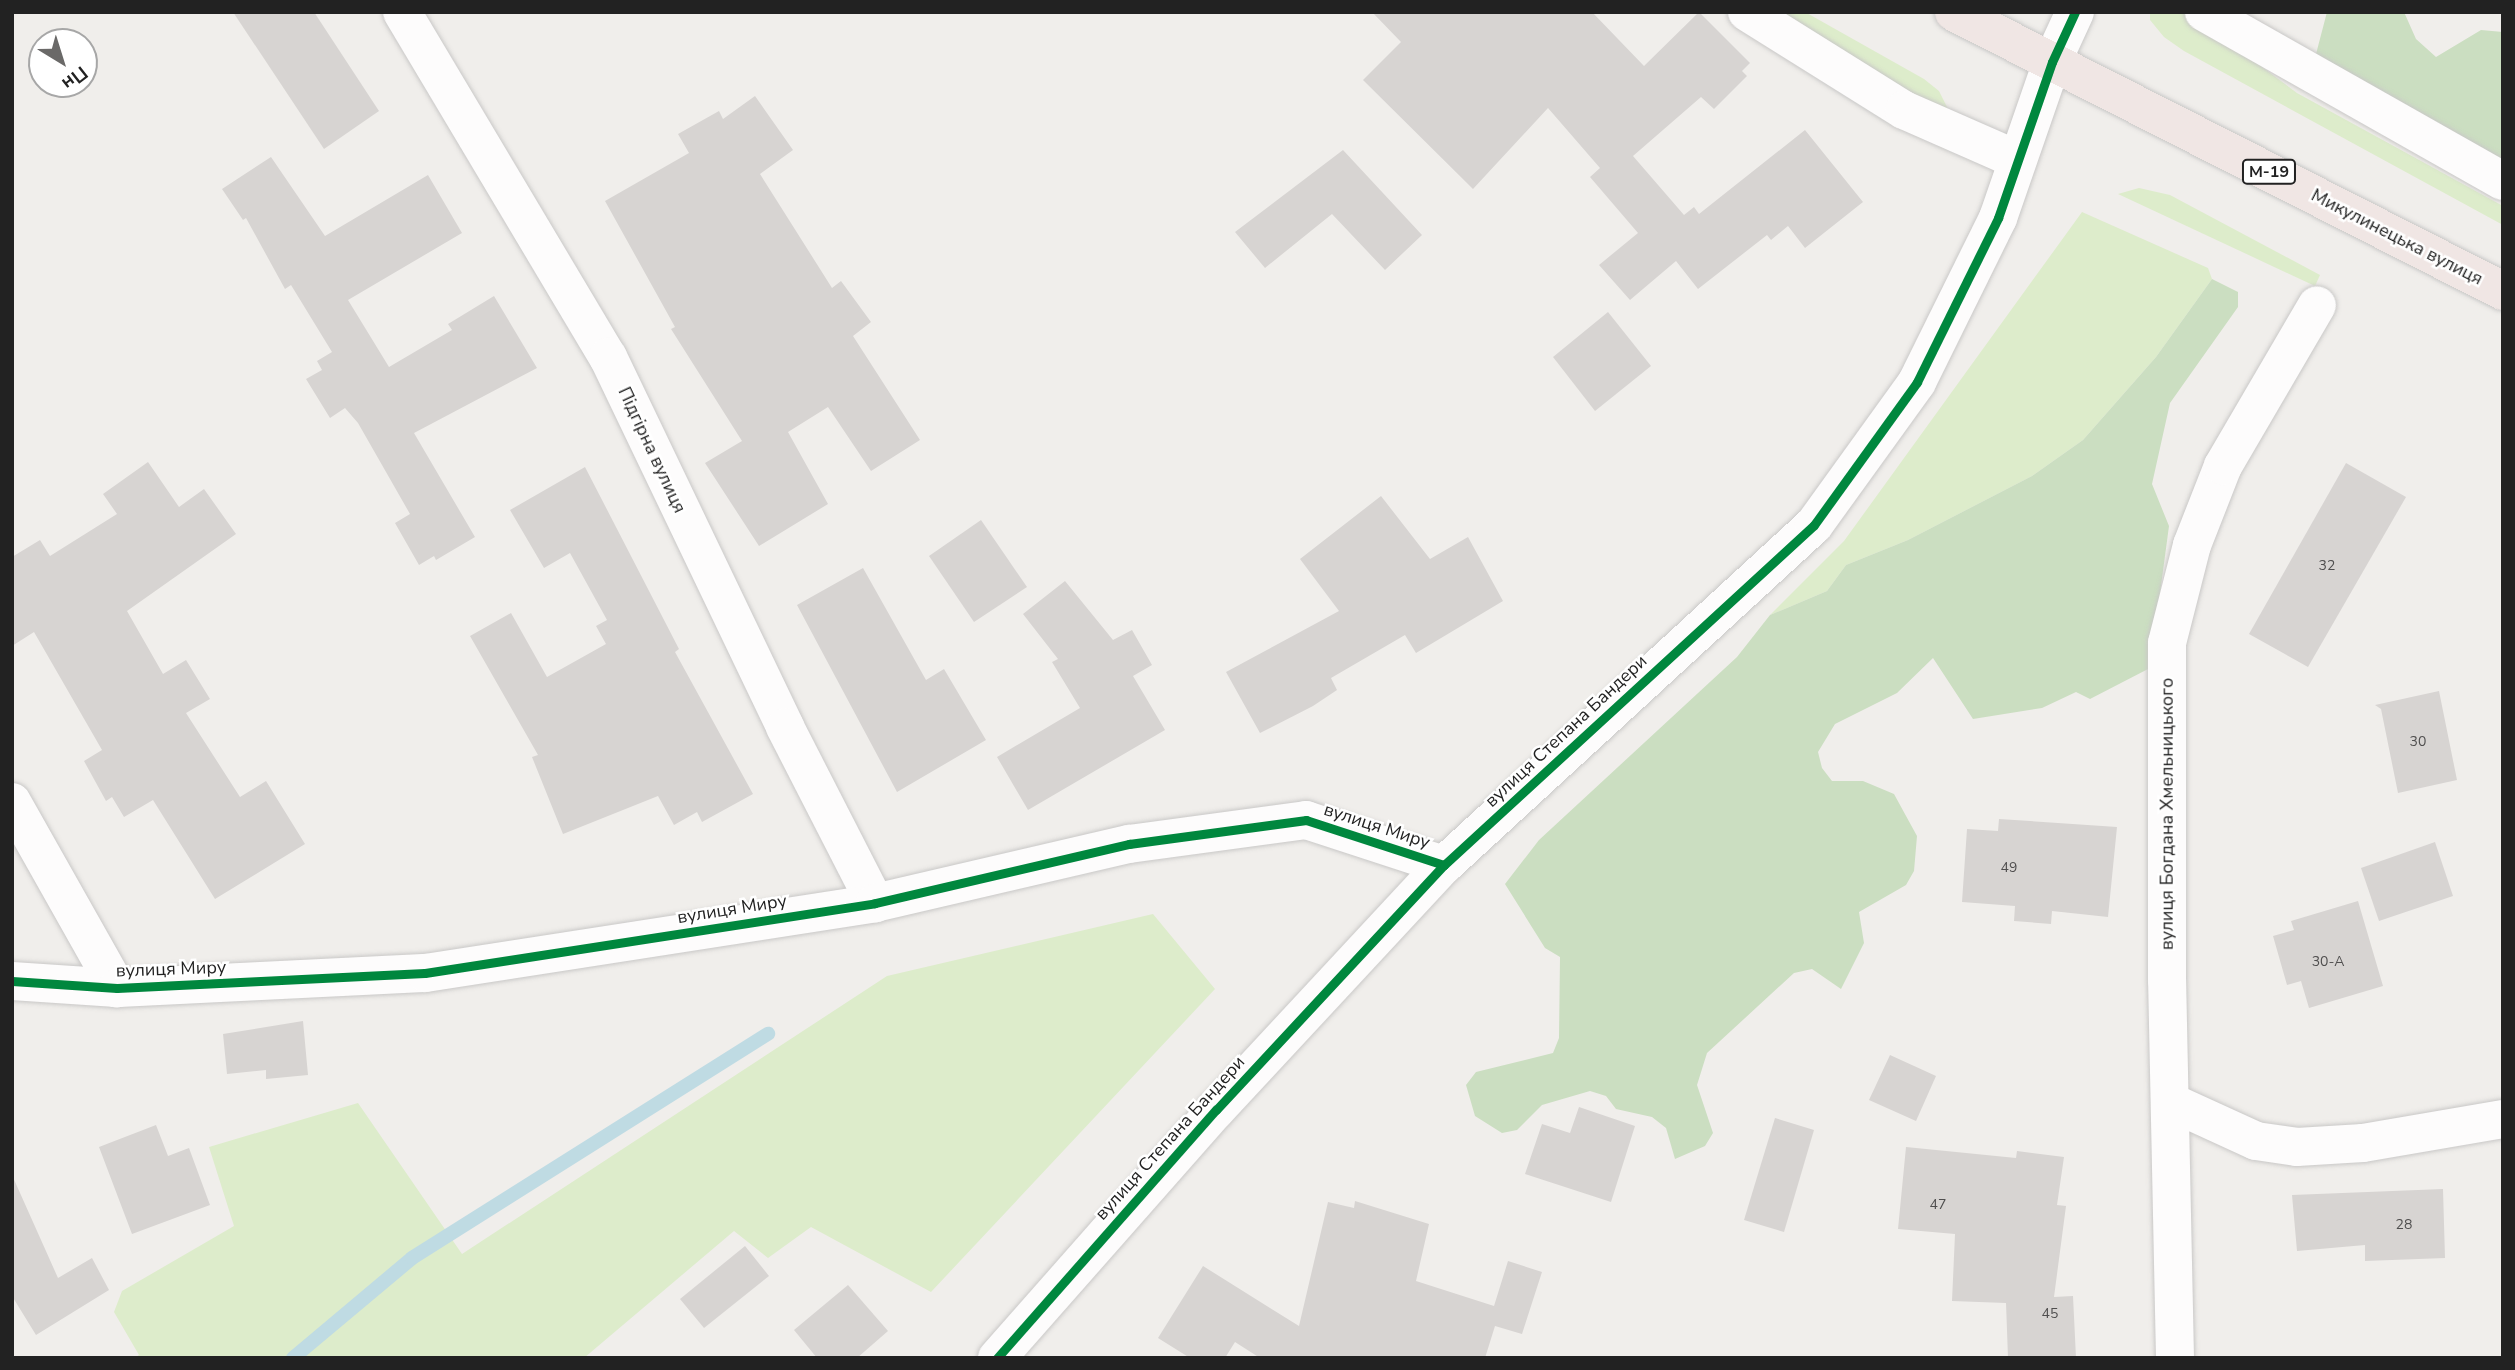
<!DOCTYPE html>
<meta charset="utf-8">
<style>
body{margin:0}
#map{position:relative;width:2515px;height:1370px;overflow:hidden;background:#f0eeeb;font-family:"Nunito Sans",sans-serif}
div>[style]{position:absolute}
.grass>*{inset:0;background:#ddeccb}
.forest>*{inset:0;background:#cbdec1}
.stream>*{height:14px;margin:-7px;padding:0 7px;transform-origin:7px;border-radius:7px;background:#bfdbe3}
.building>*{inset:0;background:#d7d4d2}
.roads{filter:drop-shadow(0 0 2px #c9c8c7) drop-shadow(0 0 2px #c9c8c7)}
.minor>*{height:38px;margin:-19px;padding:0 19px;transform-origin:19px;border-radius:19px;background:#fdfcfc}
.tertiary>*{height:38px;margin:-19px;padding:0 19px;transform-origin:19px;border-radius:19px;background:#fdfcfc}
.trunk>*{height:38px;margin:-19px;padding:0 19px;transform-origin:19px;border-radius:19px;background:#f0e6e4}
.cycleway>*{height:9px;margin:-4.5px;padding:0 4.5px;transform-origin:4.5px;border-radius:4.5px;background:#00873e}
span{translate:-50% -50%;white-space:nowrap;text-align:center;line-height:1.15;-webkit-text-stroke:5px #fff;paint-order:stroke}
.number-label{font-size:14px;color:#4f4e4e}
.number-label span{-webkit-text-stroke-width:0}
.shield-label span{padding:2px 5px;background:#fff;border:2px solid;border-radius:5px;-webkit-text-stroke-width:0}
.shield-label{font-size:16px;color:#222;font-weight:700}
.street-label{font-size:18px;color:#222}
.frame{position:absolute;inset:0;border:14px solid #222;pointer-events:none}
.north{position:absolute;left:28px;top:28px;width:70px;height:70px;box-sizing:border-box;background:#fff;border:2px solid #a7a7a7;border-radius:50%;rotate:142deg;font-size:19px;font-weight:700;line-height:28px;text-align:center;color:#222}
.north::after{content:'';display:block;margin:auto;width:24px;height:32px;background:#6a6968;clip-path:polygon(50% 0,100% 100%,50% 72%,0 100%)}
</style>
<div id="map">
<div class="grass">
<i style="clip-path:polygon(1767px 12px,1805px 12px,1924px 79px,1939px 91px,1952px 117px)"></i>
<i style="clip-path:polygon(2150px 12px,2188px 12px,2297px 93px,2503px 206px,2503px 225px,2184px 51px,2164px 37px,2150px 20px)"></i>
<i style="clip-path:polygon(2139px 188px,2170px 195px,2320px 275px,2315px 286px,2118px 194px)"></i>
<i style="clip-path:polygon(2082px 212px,2208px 268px,2212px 279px,2156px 357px,2083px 440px,2032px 476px,1908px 540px,1846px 565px,1827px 591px,1770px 615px,1844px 541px)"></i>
<i style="clip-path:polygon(1153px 914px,1215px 989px,931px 1292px,811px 1227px,768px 1258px,734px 1231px,584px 1358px,134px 1358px,139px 1355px,114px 1312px,122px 1291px,234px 1226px,209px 1147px,358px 1103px,462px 1254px,887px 976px)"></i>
</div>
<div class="forest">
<i style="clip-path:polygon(2327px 12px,2404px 12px,2416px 39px,2436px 57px,2481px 30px,2503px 32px,2503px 180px,2310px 77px)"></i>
<i style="clip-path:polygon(2212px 279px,2238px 292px,2238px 307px,2170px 403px,2152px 484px,2169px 526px,2150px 668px,2090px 699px,2076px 692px,2042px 708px,1973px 719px,1933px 658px,1897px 693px,1835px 724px,1818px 752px,1822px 768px,1832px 781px,1863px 781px,1894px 794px,1917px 836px,1914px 871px,1906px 885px,1859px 912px,1864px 943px,1841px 989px,1812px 969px,1794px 973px,1707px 1053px,1697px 1085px,1713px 1133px,1705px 1146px,1675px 1159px,1666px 1128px,1652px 1117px,1616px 1109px,1606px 1096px,1590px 1091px,1542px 1105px,1517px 1130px,1502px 1133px,1475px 1116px,1466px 1085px,1476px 1072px,1553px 1053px,1559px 1038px,1560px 957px,1545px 948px,1505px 884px,1539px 840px,1737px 657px,1770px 615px,1827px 591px,1846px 565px,1908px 540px,2032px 476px,2083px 440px,2156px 357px)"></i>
</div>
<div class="stream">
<i style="left:293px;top:1358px;width:155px;rotate:-40deg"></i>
<i style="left:412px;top:1258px;width:421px;rotate:-32.2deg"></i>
</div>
<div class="building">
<i style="clip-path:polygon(233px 12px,314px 12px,379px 111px,324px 149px)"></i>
<i style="clip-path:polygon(1372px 12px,1592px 12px,1644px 66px,1699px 12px,1750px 63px,1742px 71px,1747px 76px,1714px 109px,1701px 97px,1633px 156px,1684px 215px,1694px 207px,1699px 214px,1805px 130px,1863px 202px,1805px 248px,1788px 226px,1771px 240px,1767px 235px,1698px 289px,1676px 261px,1630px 300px,1599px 265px,1638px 233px,1590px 177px,1600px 168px,1548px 108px,1473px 189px,1363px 80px,1401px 42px)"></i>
<i style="clip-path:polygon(755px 96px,793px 150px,760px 174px,832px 288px,841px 281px,871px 322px,853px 336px,920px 440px,871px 471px,828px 407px,788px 432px,828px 504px,759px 546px,705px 463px,742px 441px,671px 329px,675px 327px,605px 201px,689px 153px,678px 134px,719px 111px,723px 119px)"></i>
<i style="clip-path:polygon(1343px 150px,1422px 235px,1385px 270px,1332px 214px,1265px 268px,1235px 232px)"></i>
<i style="clip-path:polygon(271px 157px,325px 236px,428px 175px,462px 233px,348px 300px,389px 367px,452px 330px,448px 324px,494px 296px,537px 368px,414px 433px,475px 537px,436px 560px,434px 556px,419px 565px,395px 523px,410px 514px,358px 423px,345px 408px,330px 418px,306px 379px,322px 370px,317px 361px,332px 352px,291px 285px,285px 289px,246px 218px,243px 220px,222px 189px)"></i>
<i style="clip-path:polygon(1608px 312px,1651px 366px,1595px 411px,1553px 357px)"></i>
<i style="clip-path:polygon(148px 462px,179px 507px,204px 489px,236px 534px,127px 611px,163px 674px,186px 660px,210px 699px,186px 713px,240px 797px,266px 781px,305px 844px,215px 899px,153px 800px,124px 817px,112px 797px,106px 801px,84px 761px,102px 750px,34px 632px,12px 646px,12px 557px,40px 540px,50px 556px,117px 514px,103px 494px)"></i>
<i style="clip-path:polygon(2346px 463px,2406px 497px,2308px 667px,2249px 634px)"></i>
<i style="clip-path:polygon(585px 467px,679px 649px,675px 652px,753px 794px,702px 822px,697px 812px,674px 825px,658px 796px,563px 834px,532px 757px,538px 755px,470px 636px,511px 613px,547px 677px,606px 644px,596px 626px,607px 620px,570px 553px,544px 568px,510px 510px)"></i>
<i style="clip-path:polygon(1381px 496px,1430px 559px,1468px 537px,1503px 601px,1416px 653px,1405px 635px,1331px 678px,1337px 690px,1313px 706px,1260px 733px,1226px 672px,1339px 611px,1300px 559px)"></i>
<i style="clip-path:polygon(981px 520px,1027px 587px,974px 622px,929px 556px)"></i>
<i style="clip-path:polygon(863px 568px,926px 680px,944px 669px,986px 740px,897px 792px,797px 605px)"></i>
<i style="clip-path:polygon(1065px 581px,1113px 640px,1132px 630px,1152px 665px,1133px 676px,1165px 730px,1028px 810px,997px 757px,1080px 708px,1052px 662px,1058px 659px,1023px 614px)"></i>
<i style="clip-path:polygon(2439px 691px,2457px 780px,2398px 793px,2381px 709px,2375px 705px)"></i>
<i style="clip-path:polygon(1999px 819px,2117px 827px,2108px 917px,2052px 911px,2051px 924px,2014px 921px,2015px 906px,1962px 902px,1967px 829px,1998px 831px)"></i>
<i style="clip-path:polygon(2435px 842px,2453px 896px,2379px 921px,2361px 868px)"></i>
<i style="clip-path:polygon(2358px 901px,2383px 986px,2309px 1008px,2301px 981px,2287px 985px,2273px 936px,2294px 930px,2291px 921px)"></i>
<i style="clip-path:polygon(303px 1021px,308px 1075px,266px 1079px,266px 1070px,227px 1074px,223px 1034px)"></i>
<i style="clip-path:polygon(1890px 1055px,1936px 1076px,1916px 1121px,1869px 1100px)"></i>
<i style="clip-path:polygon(1579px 1107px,1635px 1126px,1611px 1202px,1525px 1174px,1542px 1124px,1570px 1133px)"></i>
<i style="clip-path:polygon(1775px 1118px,1814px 1130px,1784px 1232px,1744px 1220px)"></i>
<i style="clip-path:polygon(156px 1125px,168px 1156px,189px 1148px,210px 1205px,132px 1234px,99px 1147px)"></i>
<i style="clip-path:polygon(1906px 1147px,2016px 1158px,2017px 1151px,2064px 1157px,2057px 1205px,2066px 1206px,2054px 1297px,2073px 1296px,2076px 1358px,2008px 1358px,2006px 1303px,1952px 1301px,1955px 1234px,1898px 1229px)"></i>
<i style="clip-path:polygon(12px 1175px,58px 1278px,92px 1258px,109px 1290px,36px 1335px,12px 1296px)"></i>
<i style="clip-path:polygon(2443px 1189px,2445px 1258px,2365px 1261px,2365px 1245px,2297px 1251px,2292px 1195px)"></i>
<i style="clip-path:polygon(1355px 1201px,1429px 1224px,1416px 1281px,1494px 1306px,1508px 1261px,1542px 1272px,1522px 1334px,1495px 1326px,1485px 1358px,1260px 1358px,1235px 1342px,1225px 1358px,1190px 1358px,1158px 1338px,1203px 1266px,1299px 1326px,1328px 1202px,1354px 1208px)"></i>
<i style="clip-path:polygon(745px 1246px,769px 1276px,704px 1328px,680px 1299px)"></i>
<i style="clip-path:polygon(848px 1285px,888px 1331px,857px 1358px,817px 1358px,794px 1330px)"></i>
</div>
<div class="roads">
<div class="minor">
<i style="left:402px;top:12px;width:402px;rotate:59.2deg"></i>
<i style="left:608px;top:357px;width:410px;rotate:64.4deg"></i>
<i style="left:785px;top:727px;width:198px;rotate:62.9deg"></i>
<i style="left:1747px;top:12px;width:185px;rotate:32deg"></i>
<i style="left:1904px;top:110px;width:124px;rotate:23.7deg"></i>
<i style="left:2204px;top:12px;width:343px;rotate:29.5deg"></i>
<i style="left:12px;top:802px;width:214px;rotate:60.6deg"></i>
<i style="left:12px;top:981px;width:105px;rotate:3.8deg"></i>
<i style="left:117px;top:988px;width:308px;rotate:-2.8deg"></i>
<i style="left:425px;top:973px;width:455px;rotate:-8.8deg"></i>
<i style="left:875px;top:903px;width:261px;rotate:-13.1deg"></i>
<i style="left:1129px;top:844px;width:179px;rotate:-7.7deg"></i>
<i style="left:1306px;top:820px;width:145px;rotate:18.1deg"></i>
<i style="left:2173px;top:1103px;width:91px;rotate:24.6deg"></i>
<i style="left:2256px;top:1141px;width:41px;rotate:8.3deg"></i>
<i style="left:2297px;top:1147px;width:66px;rotate:-3.5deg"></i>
<i style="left:2363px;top:1143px;width:142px;rotate:-9.7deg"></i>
<i style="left:997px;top:1358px;width:331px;rotate:-48.6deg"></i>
<i style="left:1216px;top:1110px;width:335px;rotate:-47.1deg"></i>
<i style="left:1444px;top:865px;width:502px;rotate:-42.58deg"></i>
<i style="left:1814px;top:525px;width:176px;rotate:-54.2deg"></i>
<i style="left:1917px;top:382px;width:183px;rotate:-63.7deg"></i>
<i style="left:1998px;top:218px;width:165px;rotate:-70.9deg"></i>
<i style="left:2175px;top:1358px;width:378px;rotate:-91.2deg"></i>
<i style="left:2167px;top:980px;width:337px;rotate:-90deg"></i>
<i style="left:2167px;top:643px;width:101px;rotate:-75.7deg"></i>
<i style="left:2192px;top:545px;width:85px;rotate:-68.6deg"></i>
<i style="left:2223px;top:466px;width:186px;rotate:-59.7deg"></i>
</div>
<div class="tertiary">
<i style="left:2052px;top:62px;width:55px;rotate:-65.3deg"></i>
</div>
<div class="trunk">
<i style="left:1954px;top:12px;width:616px;rotate:26.94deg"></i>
</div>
</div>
<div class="cycleway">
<i style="left:12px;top:981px;width:105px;rotate:3.8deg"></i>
<i style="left:117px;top:988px;width:308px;rotate:-2.8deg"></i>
<i style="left:425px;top:973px;width:455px;rotate:-8.8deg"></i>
<i style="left:875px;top:903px;width:261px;rotate:-13.1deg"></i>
<i style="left:1129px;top:844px;width:179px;rotate:-7.7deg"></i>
<i style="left:1306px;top:820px;width:145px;rotate:18.1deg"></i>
<i style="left:997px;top:1358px;width:331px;rotate:-48.6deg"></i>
<i style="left:1216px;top:1110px;width:335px;rotate:-47.1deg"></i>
<i style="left:1444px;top:865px;width:502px;rotate:-42.58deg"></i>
<i style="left:1814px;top:525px;width:176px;rotate:-54.2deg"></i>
<i style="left:1917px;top:382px;width:183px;rotate:-63.7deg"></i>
<i style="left:1998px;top:218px;width:165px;rotate:-70.9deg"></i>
<i style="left:2052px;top:62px;width:55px;rotate:-65.3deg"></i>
</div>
<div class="number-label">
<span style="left:2327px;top:566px">32</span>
<span style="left:2418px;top:742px">30</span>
<span style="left:2009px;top:868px">49</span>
<span style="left:2328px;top:962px">30-А</span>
<span style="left:1938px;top:1205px">47</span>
<span style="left:2404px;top:1225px">28</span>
<span style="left:2050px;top:1314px">45</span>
</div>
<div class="shield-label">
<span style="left:2269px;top:172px">М-19</span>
</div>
<div class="street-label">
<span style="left:2397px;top:237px;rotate:27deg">Микулинецька вулиця</span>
<span style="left:652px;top:450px;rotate:65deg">Підгірна вулиця</span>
<span style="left:1566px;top:731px;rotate:-43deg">вулиця Степана Бандери</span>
<span style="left:2167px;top:814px;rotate:-90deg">вулиця Богдана Хмельницького</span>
<span style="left:1377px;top:826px;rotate:18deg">вулиця Миру</span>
<span style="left:732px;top:909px;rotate:-9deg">вулиця Миру</span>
<span style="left:171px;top:969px;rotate:-2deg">вулиця Миру</span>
<span style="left:1170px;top:1138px;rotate:-48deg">вулиця Степана Бандери</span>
</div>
<div class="frame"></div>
<div class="north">Пн</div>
</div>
